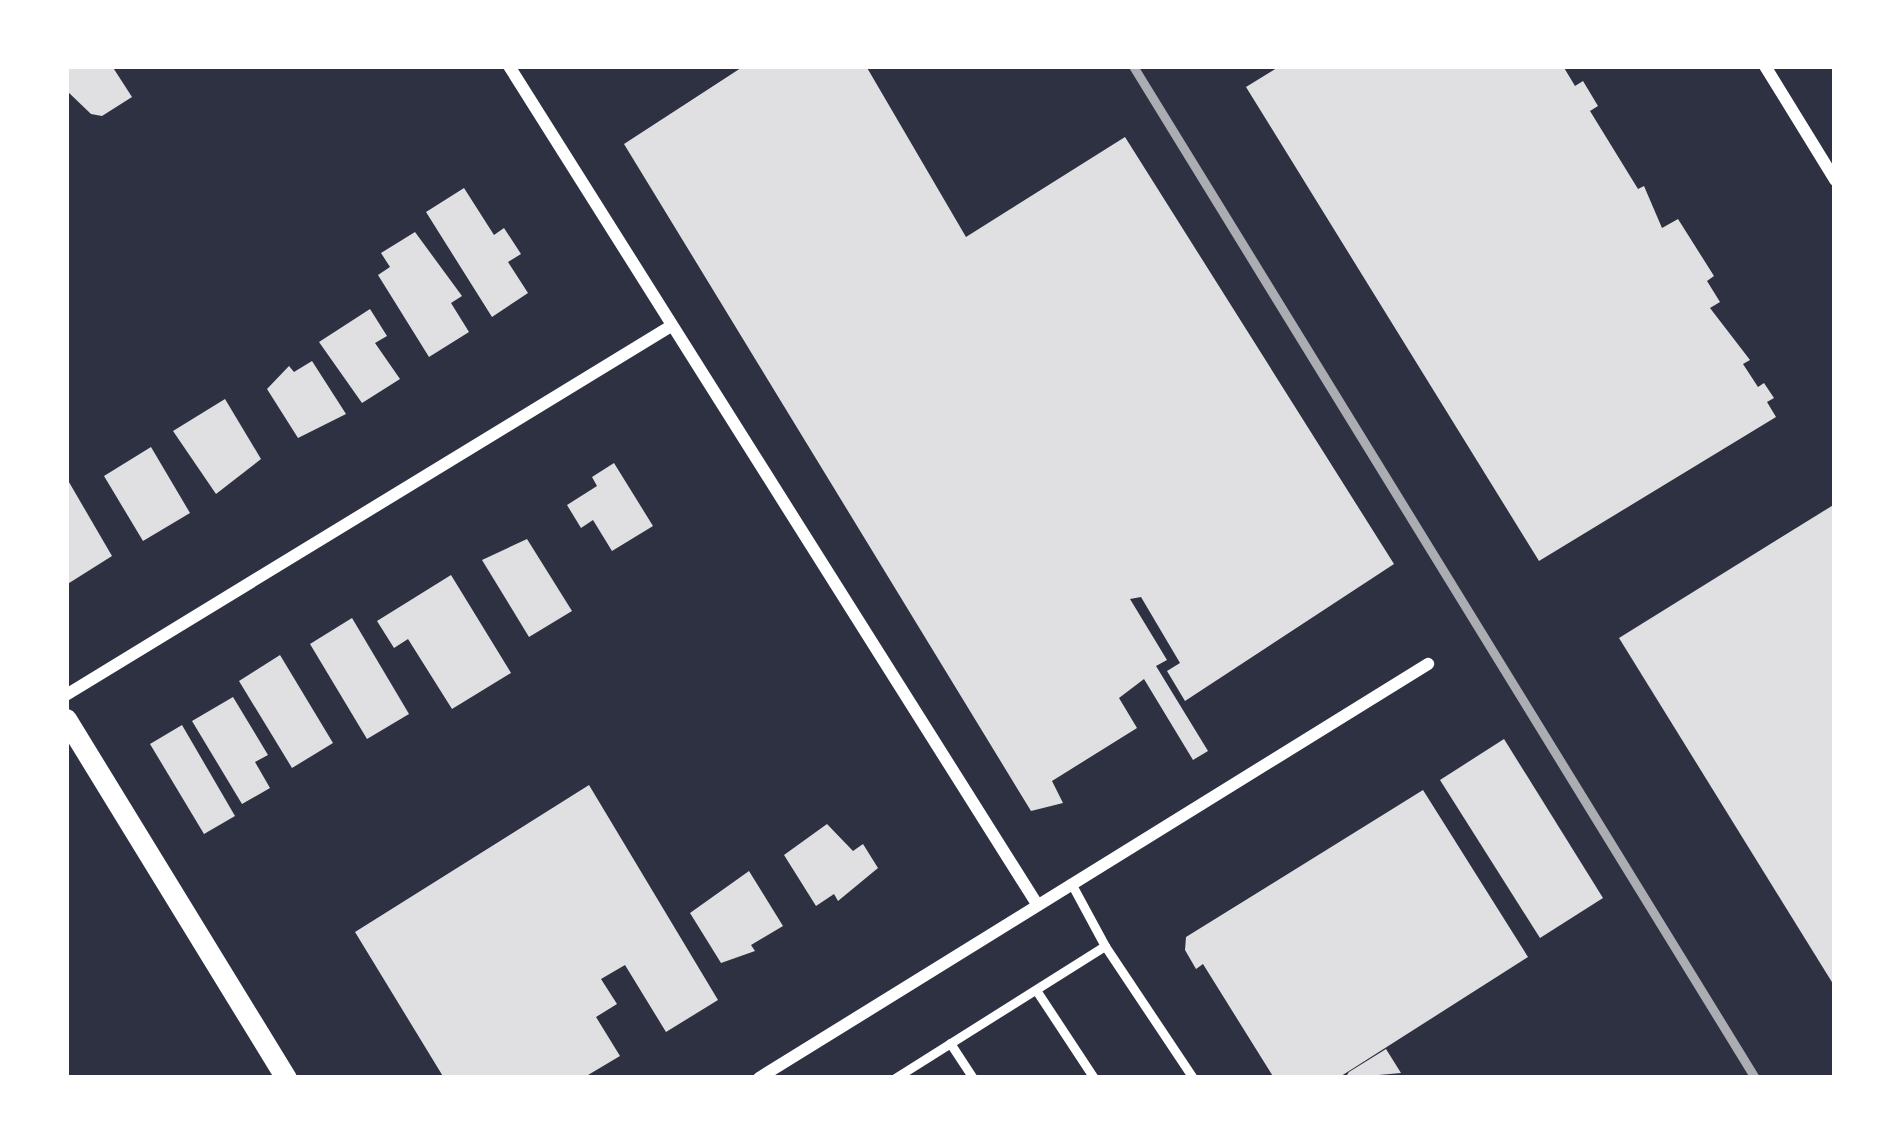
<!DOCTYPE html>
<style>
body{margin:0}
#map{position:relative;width:1901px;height:1144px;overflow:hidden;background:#2d3142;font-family:"Crimson Pro",serif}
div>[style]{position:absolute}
.building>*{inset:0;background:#e0e0e3}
.service>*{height:9px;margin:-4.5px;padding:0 4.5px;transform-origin:4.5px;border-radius:4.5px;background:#fff}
.minor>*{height:12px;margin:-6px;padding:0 6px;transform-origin:6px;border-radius:6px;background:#fff}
.tertiary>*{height:21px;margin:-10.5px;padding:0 10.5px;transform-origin:10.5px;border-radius:10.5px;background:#fff}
.rail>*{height:9px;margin:-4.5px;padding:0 4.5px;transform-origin:4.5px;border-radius:4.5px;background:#abadb3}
span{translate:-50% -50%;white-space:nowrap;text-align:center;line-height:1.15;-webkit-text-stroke:9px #fff;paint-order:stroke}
.frame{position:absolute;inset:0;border:69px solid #fff;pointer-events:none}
</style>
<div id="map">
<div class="building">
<i style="clip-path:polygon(66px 66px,112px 66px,132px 97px,102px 116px,91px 114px,66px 90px)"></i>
<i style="clip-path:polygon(744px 66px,866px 66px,966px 237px,1125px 137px,1394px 564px,1185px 701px,1167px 671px,1180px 663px,1141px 597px,1130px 599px,1167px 660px,1156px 666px,1208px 751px,1193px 760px,1144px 679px,1119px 698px,1137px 728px,1052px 781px,1063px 803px,1031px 811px,624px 144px)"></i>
<i style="clip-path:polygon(1280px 66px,1563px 66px,1575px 86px,1583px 81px,1598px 106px,1590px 111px,1638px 189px,1644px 186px,1662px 228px,1678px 219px,1714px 276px,1707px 281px,1720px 302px,1710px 308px,1750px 360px,1743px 364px,1758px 387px,1764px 383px,1774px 398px,1767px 402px,1776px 417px,1539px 561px,1246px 87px)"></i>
<i style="clip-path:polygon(464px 188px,494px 235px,504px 228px,521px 254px,508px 262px,528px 293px,492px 317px,426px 212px)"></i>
<i style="clip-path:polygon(415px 232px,462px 296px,451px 303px,469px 332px,429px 357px,378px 275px,390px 267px,381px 253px)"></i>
<i style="clip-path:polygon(370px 309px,387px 336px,375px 343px,400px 379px,362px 403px,319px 342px)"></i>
<i style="clip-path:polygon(312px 361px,346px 414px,298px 438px,267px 389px,289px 366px,294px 372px)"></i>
<i style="clip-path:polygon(225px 399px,261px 459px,216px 494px,173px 431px)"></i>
<i style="clip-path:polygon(151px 447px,190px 513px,143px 541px,104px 476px)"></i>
<i style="clip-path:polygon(614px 463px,653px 526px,612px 551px,593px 520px,581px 528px,567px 505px,597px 486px,592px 477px)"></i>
<i style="clip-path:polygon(66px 477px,112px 556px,66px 585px)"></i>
<i style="clip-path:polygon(1835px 504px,1835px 987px,1619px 638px)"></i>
<i style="clip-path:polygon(527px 539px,572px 611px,529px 637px,482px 560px)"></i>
<i style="clip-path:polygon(451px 575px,511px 673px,452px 709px,408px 639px,394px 648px,377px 621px)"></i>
<i style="clip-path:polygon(352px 618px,409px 714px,367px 739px,310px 644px)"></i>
<i style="clip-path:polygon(280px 655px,333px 743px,292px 768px,239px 681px)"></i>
<i style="clip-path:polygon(233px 697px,268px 755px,255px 762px,270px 788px,242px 804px,192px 721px)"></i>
<i style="clip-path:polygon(182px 725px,235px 816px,204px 834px,150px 744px)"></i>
<i style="clip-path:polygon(1504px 739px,1603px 898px,1540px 938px,1440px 780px)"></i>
<i style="clip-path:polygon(589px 785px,718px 1000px,666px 1032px,625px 965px,601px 979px,617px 1004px,596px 1017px,620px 1056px,583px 1078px,444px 1078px,355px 932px)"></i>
<i style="clip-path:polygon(1423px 790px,1528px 957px,1338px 1078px,1274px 1078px,1203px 964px,1196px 969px,1185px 950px,1186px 937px)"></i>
<i style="clip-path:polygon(827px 824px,853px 851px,863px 844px,878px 868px,838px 901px,834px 894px,816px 906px,784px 855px)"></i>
<i style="clip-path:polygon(749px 871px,783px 926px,751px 945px,755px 951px,721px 963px,690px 913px)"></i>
<i style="clip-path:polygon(1386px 1049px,1401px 1073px,1345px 1078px,1349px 1072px)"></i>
</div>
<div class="service">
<i style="left:1105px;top:946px;width:159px;rotate:56.3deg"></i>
<i style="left:1036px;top:990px;width:105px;rotate:56.6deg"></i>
<i style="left:950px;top:1043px;width:42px;rotate:56.7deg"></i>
<i style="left:895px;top:1078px;width:248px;rotate:-32.2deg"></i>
<i style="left:1105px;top:946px;width:72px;rotate:-118.4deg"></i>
</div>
<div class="minor">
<i style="left:509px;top:66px;width:990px;rotate:57.79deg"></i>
<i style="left:1765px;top:66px;width:134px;rotate:58.4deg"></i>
<i style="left:66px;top:695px;width:709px;rotate:-31.38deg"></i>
<i style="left:759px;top:1078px;width:787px;rotate:-31.75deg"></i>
</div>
<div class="tertiary">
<i style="left:66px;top:719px;width:421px;rotate:58.5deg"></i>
</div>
<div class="rail">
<i style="left:1133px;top:66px;width:1188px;rotate:58.42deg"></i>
</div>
<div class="frame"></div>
</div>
